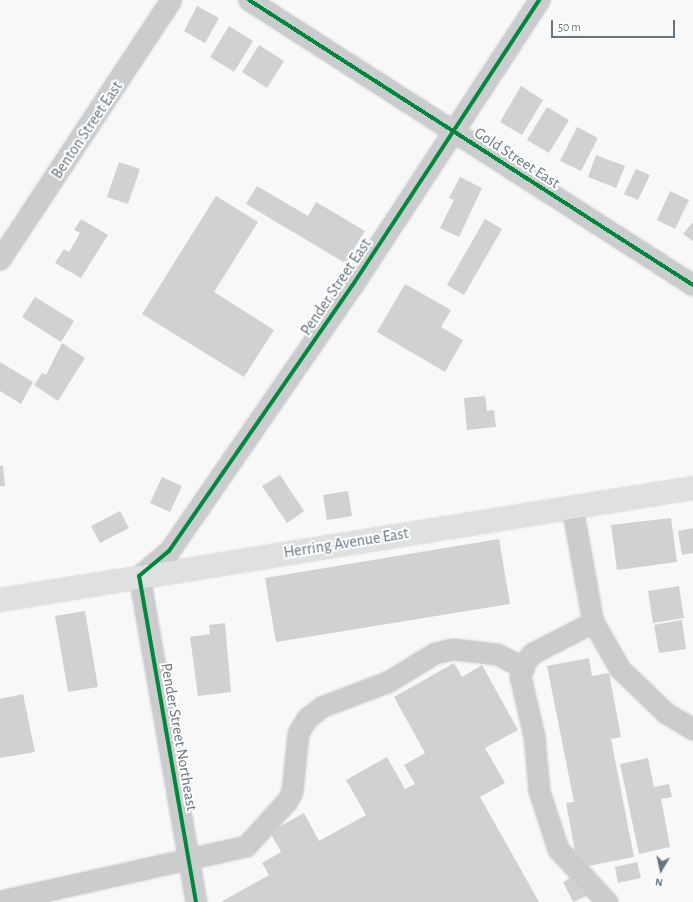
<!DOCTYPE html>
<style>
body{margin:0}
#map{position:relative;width:693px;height:902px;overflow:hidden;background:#f8f8f8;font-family:"Alegreya Sans",sans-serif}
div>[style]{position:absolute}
.building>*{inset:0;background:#cfd1d2}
.roads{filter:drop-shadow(0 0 1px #d4d5d6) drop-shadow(0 0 1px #d4d5d6)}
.minor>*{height:21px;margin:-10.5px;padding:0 10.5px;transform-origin:10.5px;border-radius:10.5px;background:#cbcccd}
.major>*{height:22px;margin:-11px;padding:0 11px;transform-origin:11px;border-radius:11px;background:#dfe0e0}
.cycleway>*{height:4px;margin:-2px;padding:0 2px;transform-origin:2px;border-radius:2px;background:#00873e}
span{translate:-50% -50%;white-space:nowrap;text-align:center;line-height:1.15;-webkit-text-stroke:4px #fff;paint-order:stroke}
.street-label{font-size:16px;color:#667480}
.north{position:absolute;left:641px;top:850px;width:40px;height:40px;-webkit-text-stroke:3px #fff;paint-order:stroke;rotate:189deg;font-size:11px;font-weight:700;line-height:16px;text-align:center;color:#667480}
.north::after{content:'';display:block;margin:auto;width:14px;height:18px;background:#667480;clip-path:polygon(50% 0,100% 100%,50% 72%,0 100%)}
.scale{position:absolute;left:551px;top:20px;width:124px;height:18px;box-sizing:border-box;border:2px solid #667480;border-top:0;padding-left:5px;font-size:12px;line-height:14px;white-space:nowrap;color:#667480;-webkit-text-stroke:3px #fff;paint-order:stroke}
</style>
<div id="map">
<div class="building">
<i style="clip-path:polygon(197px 6px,219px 18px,205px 43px,184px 31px)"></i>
<i style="clip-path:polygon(229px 26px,253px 41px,234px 72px,210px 57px)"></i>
<i style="clip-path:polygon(259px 45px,284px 61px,267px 88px,242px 72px)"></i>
<i style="clip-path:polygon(521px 86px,543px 100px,522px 135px,500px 122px)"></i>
<i style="clip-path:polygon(547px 107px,569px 120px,549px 153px,527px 140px)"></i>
<i style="clip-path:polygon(577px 127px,598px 138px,581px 171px,560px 161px)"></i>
<i style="clip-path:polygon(596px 155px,625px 166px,616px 188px,588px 177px)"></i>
<i style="clip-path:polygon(119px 162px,140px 169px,128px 204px,107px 197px)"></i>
<i style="clip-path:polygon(636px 169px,650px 175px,638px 200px,624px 194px)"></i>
<i style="clip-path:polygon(460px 177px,482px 188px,459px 237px,440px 228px,454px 200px,449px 198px)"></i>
<i style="clip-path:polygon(257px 186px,308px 216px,316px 202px,365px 231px,345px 263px,246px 204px)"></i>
<i style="clip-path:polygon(670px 191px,689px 200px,675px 229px,657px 220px)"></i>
<i style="clip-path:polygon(216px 196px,258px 222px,214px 292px,274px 330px,244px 377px,142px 314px)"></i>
<i style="clip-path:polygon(81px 219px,108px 235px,81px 278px,55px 263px,64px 249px,69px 252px,80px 233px,74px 230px)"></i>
<i style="clip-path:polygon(485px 219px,502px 229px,464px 295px,447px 285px)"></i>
<i style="clip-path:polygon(693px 222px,693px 241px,683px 234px)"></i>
<i style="clip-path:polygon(405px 284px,451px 310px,441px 327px,463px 340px,445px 372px,377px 332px)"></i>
<i style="clip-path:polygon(35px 297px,74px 321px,61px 342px,22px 317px)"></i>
<i style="clip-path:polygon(62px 343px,85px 358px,58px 401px,34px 385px,42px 373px,46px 375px)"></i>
<i style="clip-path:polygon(0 362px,33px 382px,21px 404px,0 391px)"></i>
<i style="clip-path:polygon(485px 396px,487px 411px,494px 410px,496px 427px,467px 430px,464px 398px)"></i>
<i style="clip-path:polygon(3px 465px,5px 486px,0 486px,0 466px)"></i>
<i style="clip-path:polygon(280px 475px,304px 511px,287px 523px,262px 486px)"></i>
<i style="clip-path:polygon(162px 477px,182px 486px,170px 512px,150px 503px)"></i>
<i style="clip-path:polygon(348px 491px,352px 516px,327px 520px,323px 495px)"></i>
<i style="clip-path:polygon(120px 511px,129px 528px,100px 543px,91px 526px)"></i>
<i style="clip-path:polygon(671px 518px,677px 562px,617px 570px,611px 525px)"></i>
<i style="clip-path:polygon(693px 528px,693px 553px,682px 555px,678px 531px)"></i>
<i style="clip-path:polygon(499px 539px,510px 604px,276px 642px,265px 578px)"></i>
<i style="clip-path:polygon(679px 586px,684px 618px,653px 623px,648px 591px)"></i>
<i style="clip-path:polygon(85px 611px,98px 687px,68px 692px,55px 616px)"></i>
<i style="clip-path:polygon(682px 620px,686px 649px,659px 653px,654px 625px)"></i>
<i style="clip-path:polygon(225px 623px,231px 692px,198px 696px,190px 637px,210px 634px,209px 625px)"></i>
<i style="clip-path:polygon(589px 658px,592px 676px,609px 673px,621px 737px,611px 739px,634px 857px,578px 868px,566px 803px,574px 802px,547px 666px)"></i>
<i style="clip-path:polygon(454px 663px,462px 677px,482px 665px,518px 730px,485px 748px,505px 783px,480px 797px,539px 902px,221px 902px,269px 875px,262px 863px,281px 852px,270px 832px,304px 813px,319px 841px,366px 815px,346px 780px,387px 757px,405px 789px,415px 784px,404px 765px,425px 753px,394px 697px)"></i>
<i style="clip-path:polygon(23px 694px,35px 752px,0 758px,0 699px)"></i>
<i style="clip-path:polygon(648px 758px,654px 787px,669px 784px,672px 797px,661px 799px,670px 847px,639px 854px,620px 764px)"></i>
<i style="clip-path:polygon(637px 862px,641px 878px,618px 883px,615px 867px)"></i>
<i style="clip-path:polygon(576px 875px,587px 896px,573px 902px,563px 882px)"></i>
</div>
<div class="roads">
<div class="minor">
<i style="left:249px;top:0;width:528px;rotate:32.7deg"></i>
<i style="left:0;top:259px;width:310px;rotate:-56.6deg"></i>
<i style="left:572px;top:507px;width:117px;rotate:79.7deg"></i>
<i style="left:593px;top:622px;width:54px;rotate:60.1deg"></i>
<i style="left:620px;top:669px;width:64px;rotate:43.7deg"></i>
<i style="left:666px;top:713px;width:31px;rotate:31deg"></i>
<i style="left:593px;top:622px;width:68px;rotate:152.7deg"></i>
<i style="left:533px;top:653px;width:11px;rotate:135deg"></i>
<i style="left:525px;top:661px;width:16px;rotate:108deg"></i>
<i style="left:520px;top:676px;width:62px;rotate:76.9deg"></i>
<i style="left:534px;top:736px;width:55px;rotate:84.8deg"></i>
<i style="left:539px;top:791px;width:61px;rotate:71.9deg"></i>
<i style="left:558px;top:849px;width:72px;rotate:47.2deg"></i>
<i style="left:0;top:901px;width:252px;rotate:-12.6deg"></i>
<i style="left:246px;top:846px;width:61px;rotate:-47.7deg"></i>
<i style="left:287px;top:801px;width:11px;rotate:-63deg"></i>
<i style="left:292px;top:791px;width:58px;rotate:-84.1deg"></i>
<i style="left:298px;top:733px;width:17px;rotate:-59deg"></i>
<i style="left:307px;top:718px;width:20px;rotate:-37deg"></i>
<i style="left:323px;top:706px;width:68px;rotate:-20.6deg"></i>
<i style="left:387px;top:682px;width:56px;rotate:-31.1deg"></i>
<i style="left:435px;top:653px;width:18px;rotate:-13deg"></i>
<i style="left:453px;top:649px;width:44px;rotate:6.5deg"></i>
<i style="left:497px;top:654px;width:30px;rotate:28deg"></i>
<i style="left:196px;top:902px;width:331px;rotate:-99.9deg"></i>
<i style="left:139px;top:576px;width:39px;rotate:-40deg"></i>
<i style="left:169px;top:551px;width:322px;rotate:-55.4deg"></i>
<i style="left:352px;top:286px;width:342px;rotate:-56.8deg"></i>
</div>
<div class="major">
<i style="left:0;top:600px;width:702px;rotate:-9.18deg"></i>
</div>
</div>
<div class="cycleway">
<i style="left:249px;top:0;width:528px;rotate:32.7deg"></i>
<i style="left:196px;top:902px;width:331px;rotate:-99.9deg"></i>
<i style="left:139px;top:576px;width:39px;rotate:-40deg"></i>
<i style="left:169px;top:551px;width:322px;rotate:-55.4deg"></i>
<i style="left:352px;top:286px;width:342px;rotate:-56.8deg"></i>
</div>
<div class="street-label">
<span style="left:87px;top:130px;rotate:-56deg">Benton Street East</span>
<span style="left:517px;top:158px;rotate:33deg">Gold Street East</span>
<span style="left:336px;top:287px;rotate:-56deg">Pender Street East</span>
<span style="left:346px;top:543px;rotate:-9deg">Herring Avenue East</span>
<span style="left:179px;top:737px;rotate:80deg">Pender Street Northeast</span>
</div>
<div class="north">N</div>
<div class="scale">50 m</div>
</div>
